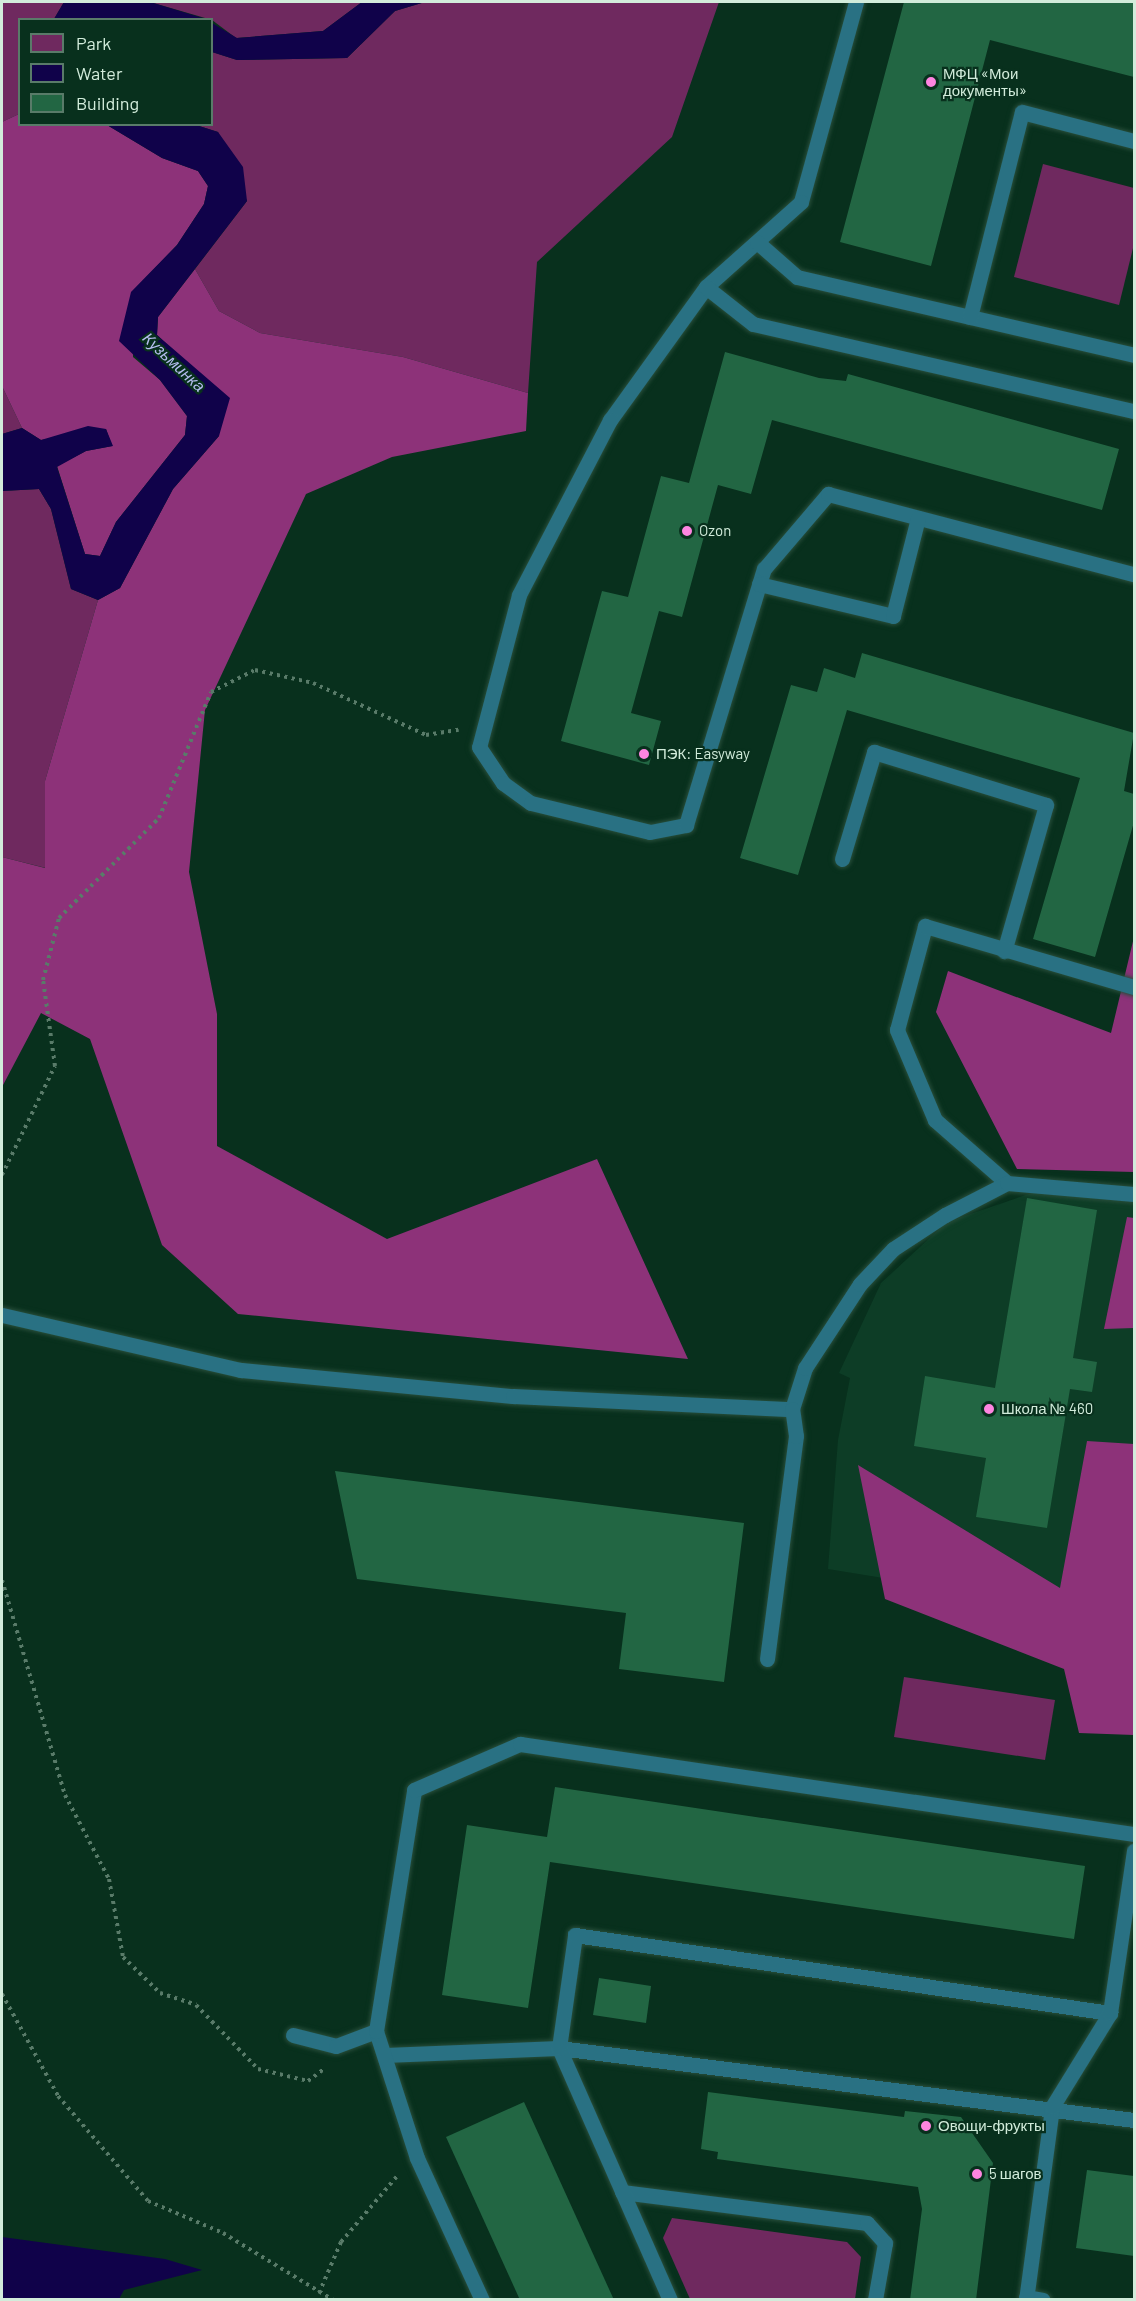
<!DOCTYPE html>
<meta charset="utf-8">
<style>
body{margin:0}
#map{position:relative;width:1136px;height:2301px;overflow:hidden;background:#08301d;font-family:Barlow,sans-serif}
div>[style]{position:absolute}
.built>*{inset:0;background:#0d3d26}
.green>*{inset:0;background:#6f295f}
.forest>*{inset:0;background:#8d3279}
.water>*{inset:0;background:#10024a}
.building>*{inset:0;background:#226643}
.path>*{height:4px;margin-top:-2px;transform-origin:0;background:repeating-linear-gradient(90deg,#597b69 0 3px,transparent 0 7.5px)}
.roads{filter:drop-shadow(0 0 2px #284e3b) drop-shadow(0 0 2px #284e3b)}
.service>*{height:15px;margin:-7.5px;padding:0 7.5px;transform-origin:7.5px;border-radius:7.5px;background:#297183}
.dots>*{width:16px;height:16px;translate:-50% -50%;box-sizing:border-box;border:3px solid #08301d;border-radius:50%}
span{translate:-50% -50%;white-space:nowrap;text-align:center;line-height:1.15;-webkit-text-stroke:4.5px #08301d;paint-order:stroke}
.poi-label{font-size:15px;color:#d2ecdb}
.left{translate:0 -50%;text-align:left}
.water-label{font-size:16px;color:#b5bdf0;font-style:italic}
.frame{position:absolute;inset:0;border:3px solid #d2ecdb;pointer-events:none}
.legend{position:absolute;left:18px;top:18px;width:195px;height:108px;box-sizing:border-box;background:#08301d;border:2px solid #597b69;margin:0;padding:8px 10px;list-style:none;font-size:18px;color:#d2ecdb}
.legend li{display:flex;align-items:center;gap:12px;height:30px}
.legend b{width:30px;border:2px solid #597b69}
</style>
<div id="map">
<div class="built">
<i style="clip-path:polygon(1052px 1186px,1134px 1200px,1134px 1619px,828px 1569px,838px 1440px,850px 1378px,839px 1373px,881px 1283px,947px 1222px)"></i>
</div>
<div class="green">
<i style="clip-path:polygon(2px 2px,64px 2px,54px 19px,20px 20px,19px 114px,2px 122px)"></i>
<i style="clip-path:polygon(150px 2px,362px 2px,323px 31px,236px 38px,212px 20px)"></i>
<i style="clip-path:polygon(425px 2px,719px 2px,672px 137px,537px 262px,528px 393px,403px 357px,260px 333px,219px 311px,195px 269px,247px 201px,218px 132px,196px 125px,212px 124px,212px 52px,237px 60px,347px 58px,395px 11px)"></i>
<i style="clip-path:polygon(1043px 164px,1134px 188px,1134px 244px,1119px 305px,1014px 277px)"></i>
<i style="clip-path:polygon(2px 386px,22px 428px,2px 434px)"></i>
<i style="clip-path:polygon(39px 489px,51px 509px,71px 589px,98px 600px,45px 781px,46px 868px,2px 857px,2px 491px)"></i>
<i style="clip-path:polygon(904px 1677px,1055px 1700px,1045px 1760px,894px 1737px)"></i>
<i style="clip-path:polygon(672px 2218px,847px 2242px,861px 2257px,855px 2299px,690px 2299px,663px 2238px)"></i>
</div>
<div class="forest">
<i style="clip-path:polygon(19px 114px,20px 124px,107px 125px,162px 158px,198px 171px,208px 186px,204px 204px,177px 245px,132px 292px,133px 357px,160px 380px,187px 416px,185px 435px,116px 522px,100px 556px,85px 554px,57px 466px,86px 451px,112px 446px,106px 429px,41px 440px,22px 428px,2px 386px,2px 122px)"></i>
<i style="clip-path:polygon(195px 269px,219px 311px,260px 333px,403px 357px,528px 393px,526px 431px,392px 457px,306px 494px,205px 710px,189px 872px,217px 1014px,217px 1146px,387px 1239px,597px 1159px,688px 1359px,238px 1314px,162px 1245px,90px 1039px,41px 1013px,2px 1087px,2px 857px,45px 868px,45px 781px,98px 600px,120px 588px,173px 489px,219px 436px,182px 359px,157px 335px,158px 317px)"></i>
<i style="clip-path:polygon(1134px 937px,1134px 1172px,1017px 1169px,936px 1012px,948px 971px,1111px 1033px)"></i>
<i style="clip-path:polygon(1127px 1217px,1134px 1218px,1134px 1328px,1104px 1329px)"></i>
<i style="clip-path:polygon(1087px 1441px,1134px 1444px,1134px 1735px,1079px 1733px,1064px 1669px,885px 1599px,858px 1465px,1060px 1588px)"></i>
</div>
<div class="water">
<i style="clip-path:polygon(64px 2px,150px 2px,206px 19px,54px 19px)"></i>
<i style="clip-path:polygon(362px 2px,425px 2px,395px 11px,347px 58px,237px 60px,212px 52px,212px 23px,237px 38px,323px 31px)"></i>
<i style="clip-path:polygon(107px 125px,196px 125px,218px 132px,243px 167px,247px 201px,158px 317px,157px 335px,230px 398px,219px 436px,173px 489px,120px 588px,98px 600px,71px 589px,51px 509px,39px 489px,2px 491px,2px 434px,22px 428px,41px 440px,88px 426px,106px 429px,113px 446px,86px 451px,57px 467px,85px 554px,100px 556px,116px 522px,185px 435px,187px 416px,160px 380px,119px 341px,131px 292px,177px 245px,204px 204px,208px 186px,198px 171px,162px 158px)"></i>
<i style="clip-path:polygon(2px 2237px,165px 2259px,202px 2270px,124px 2290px,119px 2299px,2px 2299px)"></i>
</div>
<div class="building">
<i style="clip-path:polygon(904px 2px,1134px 2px,1134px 77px,990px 40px,931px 266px,840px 242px)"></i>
<i style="clip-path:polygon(725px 352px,819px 378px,846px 381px,848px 374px,1119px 449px,1102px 510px,772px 420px,751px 494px,718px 485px,682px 617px,659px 611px,631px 713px,661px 721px,649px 765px,561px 741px,602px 591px,628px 597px,661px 476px,689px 483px)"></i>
<i style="clip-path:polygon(862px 653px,1134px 733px,1124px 791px,1134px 794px,1134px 822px,1095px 957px,1033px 939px,1080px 778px,847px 710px,798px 875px,740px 858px,791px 685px,817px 692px,824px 668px,855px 678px)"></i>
<i style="clip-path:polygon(1027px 1198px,1097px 1210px,1073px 1358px,1097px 1362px,1092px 1392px,1070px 1389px,1047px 1528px,976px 1517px,986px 1458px,914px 1446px,925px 1376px,995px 1388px)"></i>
<i style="clip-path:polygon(335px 1471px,744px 1523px,724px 1682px,619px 1669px,626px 1613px,357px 1579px)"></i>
<i style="clip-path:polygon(555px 1787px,1085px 1866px,1074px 1939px,550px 1862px,528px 2008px,442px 1995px,467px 1825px,547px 1837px)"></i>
<i style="clip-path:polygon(599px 1978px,651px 1986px,646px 2023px,593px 2015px)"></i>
<i style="clip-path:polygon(708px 2092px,904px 2117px,905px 2111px,961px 2117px,993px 2163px,976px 2300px,910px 2300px,922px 2209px,918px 2187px,717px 2159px,718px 2152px,701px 2149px)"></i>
<i style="clip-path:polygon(524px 2102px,614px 2300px,520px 2300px,446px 2137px)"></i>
<i style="clip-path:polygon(1087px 2170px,1134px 2176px,1134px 2256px,1076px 2248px)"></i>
</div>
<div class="path">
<i style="left:2px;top:1175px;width:121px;rotate:-64.1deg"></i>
<i style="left:55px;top:1066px;width:87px;rotate:-97.9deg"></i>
<i style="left:43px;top:980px;width:64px;rotate:-75.5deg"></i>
<i style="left:59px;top:918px;width:141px;rotate:-45deg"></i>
<i style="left:159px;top:818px;width:136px;rotate:-67.6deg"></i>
<i style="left:211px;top:692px;width:49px;rotate:-26.6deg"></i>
<i style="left:255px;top:670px;width:59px;rotate:12.6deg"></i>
<i style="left:313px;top:683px;width:124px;rotate:24.7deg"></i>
<i style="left:426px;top:735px;width:33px;rotate:-9deg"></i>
<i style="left:2px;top:1580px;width:224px;rotate:73.7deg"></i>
<i style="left:65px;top:1795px;width:95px;rotate:62.4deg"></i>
<i style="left:109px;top:1879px;width:79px;rotate:79.8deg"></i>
<i style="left:123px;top:1957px;width:52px;rotate:44.2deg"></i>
<i style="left:160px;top:1993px;width:38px;rotate:18deg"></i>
<i style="left:196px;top:2005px;width:89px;rotate:45.9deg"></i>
<i style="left:258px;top:2069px;width:51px;rotate:13.5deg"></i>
<i style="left:308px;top:2081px;width:21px;rotate:-37deg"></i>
<i style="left:2px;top:1994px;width:116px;rotate:61.2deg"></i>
<i style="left:58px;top:2096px;width:138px;rotate:49.4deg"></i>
<i style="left:148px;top:2201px;width:82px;rotate:23.1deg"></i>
<i style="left:223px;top:2233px;width:129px;rotate:31.3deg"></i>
<i style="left:319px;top:2293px;width:56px;rotate:-66.7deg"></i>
<i style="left:341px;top:2242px;width:88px;rotate:-49.6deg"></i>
</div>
<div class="roads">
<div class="service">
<i style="left:856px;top:2px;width:207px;rotate:105.4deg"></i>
<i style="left:801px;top:202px;width:127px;rotate:138.2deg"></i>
<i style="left:706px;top:287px;width:164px;rotate:125.8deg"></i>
<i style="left:610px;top:420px;width:197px;rotate:117.5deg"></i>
<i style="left:519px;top:595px;width:157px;rotate:104.7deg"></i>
<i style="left:479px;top:747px;width:43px;rotate:56.3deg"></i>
<i style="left:503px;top:783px;width:34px;rotate:36deg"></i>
<i style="left:531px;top:803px;width:122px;rotate:13.7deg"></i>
<i style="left:650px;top:832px;width:37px;rotate:-11deg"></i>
<i style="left:686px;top:825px;width:268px;rotate:-73.1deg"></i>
<i style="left:764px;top:569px;width:99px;rotate:-49.5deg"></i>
<i style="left:828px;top:494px;width:316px;rotate:14.7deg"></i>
<i style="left:757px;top:242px;width:53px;rotate:41.2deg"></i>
<i style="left:797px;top:277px;width:346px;rotate:13deg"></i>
<i style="left:706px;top:287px;width:60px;rotate:38.2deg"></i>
<i style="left:753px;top:324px;width:391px;rotate:12.9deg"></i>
<i style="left:970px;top:317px;width:211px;rotate:-75.8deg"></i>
<i style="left:1022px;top:112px;width:116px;rotate:14.5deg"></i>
<i style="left:759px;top:584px;width:138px;rotate:13.4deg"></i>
<i style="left:893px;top:616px;width:101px;rotate:-75.7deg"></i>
<i style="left:842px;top:859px;width:112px;rotate:-73.3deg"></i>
<i style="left:874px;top:752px;width:180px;rotate:17.1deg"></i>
<i style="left:1046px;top:805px;width:152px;rotate:106deg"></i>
<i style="left:1007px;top:1183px;width:96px;rotate:-138.8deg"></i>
<i style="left:935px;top:1120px;width:98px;rotate:-112.9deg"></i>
<i style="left:897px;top:1030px;width:108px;rotate:-74.9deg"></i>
<i style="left:925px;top:926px;width:218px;rotate:16.3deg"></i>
<i style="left:2px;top:1315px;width:245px;rotate:13deg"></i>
<i style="left:241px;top:1370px;width:273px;rotate:5.5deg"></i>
<i style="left:513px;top:1396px;width:279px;rotate:2.7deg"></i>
<i style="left:792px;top:1409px;width:43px;rotate:-72.4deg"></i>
<i style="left:805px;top:1368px;width:100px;rotate:-56.8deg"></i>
<i style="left:860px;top:1284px;width:48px;rotate:-46.7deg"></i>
<i style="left:893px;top:1249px;width:62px;rotate:-33.2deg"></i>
<i style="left:945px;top:1215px;width:70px;rotate:-27.3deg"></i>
<i style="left:1007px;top:1183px;width:127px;rotate:5deg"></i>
<i style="left:767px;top:1659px;width:225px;rotate:-82.6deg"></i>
<i style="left:796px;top:1436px;width:27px;rotate:-98deg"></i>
<i style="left:293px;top:2035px;width:44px;rotate:14.3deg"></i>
<i style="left:336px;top:2046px;width:43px;rotate:-20.6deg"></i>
<i style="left:385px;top:2055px;width:174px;rotate:-2.3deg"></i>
<i style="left:559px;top:2048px;width:579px;rotate:7.14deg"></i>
<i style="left:622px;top:2192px;width:247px;rotate:7.2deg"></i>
<i style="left:867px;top:2223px;width:27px;rotate:48deg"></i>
<i style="left:885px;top:2243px;width:58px;rotate:100deg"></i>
<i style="left:1026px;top:2297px;width:17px;rotate:10deg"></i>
<i style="left:482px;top:2300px;width:156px;rotate:-114.6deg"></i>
<i style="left:417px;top:2158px;width:133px;rotate:-107.9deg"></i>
<i style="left:376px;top:2031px;width:244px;rotate:-81deg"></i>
<i style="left:414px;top:1790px;width:116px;rotate:-23.5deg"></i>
<i style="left:520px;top:1744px;width:621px;rotate:8.34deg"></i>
<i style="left:670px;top:2300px;width:275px;rotate:-113.8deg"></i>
<i style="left:559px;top:2048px;width:114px;rotate:-81.9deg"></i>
<i style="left:575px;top:1935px;width:541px;rotate:8.29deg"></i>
<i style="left:1026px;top:2300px;width:195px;rotate:-82.3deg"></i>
<i style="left:1052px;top:2107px;width:110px;rotate:-58.3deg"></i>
<i style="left:1110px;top:2013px;width:164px;rotate:-81.6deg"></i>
</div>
</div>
<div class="dots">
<i style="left:931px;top:82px;background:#fe85e0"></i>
<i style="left:687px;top:531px;background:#fe85e0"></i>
<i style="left:644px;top:754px;background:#fe85e0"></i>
<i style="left:989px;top:1409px;background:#fe85e0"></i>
<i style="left:926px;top:2126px;background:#fe85e0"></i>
<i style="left:977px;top:2174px;background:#fe85e0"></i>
</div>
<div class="poi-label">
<span class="left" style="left:943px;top:82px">МФЦ «Мои<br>документы»</span>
<span class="left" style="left:699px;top:531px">Ozon</span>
<span class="left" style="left:656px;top:754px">ПЭК: Easyway</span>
<span class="left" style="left:1001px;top:1409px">Школа № 460</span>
<span class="left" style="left:938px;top:2126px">Овощи-фрукты</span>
<span class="left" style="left:989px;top:2174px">5 шагов</span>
</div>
<div class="water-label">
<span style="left:174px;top:362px;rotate:43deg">Кузьминка</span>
</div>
<div class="frame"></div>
<ul class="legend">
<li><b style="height:16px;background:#6f295f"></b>Park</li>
<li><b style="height:16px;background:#10024a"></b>Water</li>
<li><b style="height:16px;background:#226643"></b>Building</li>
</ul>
</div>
